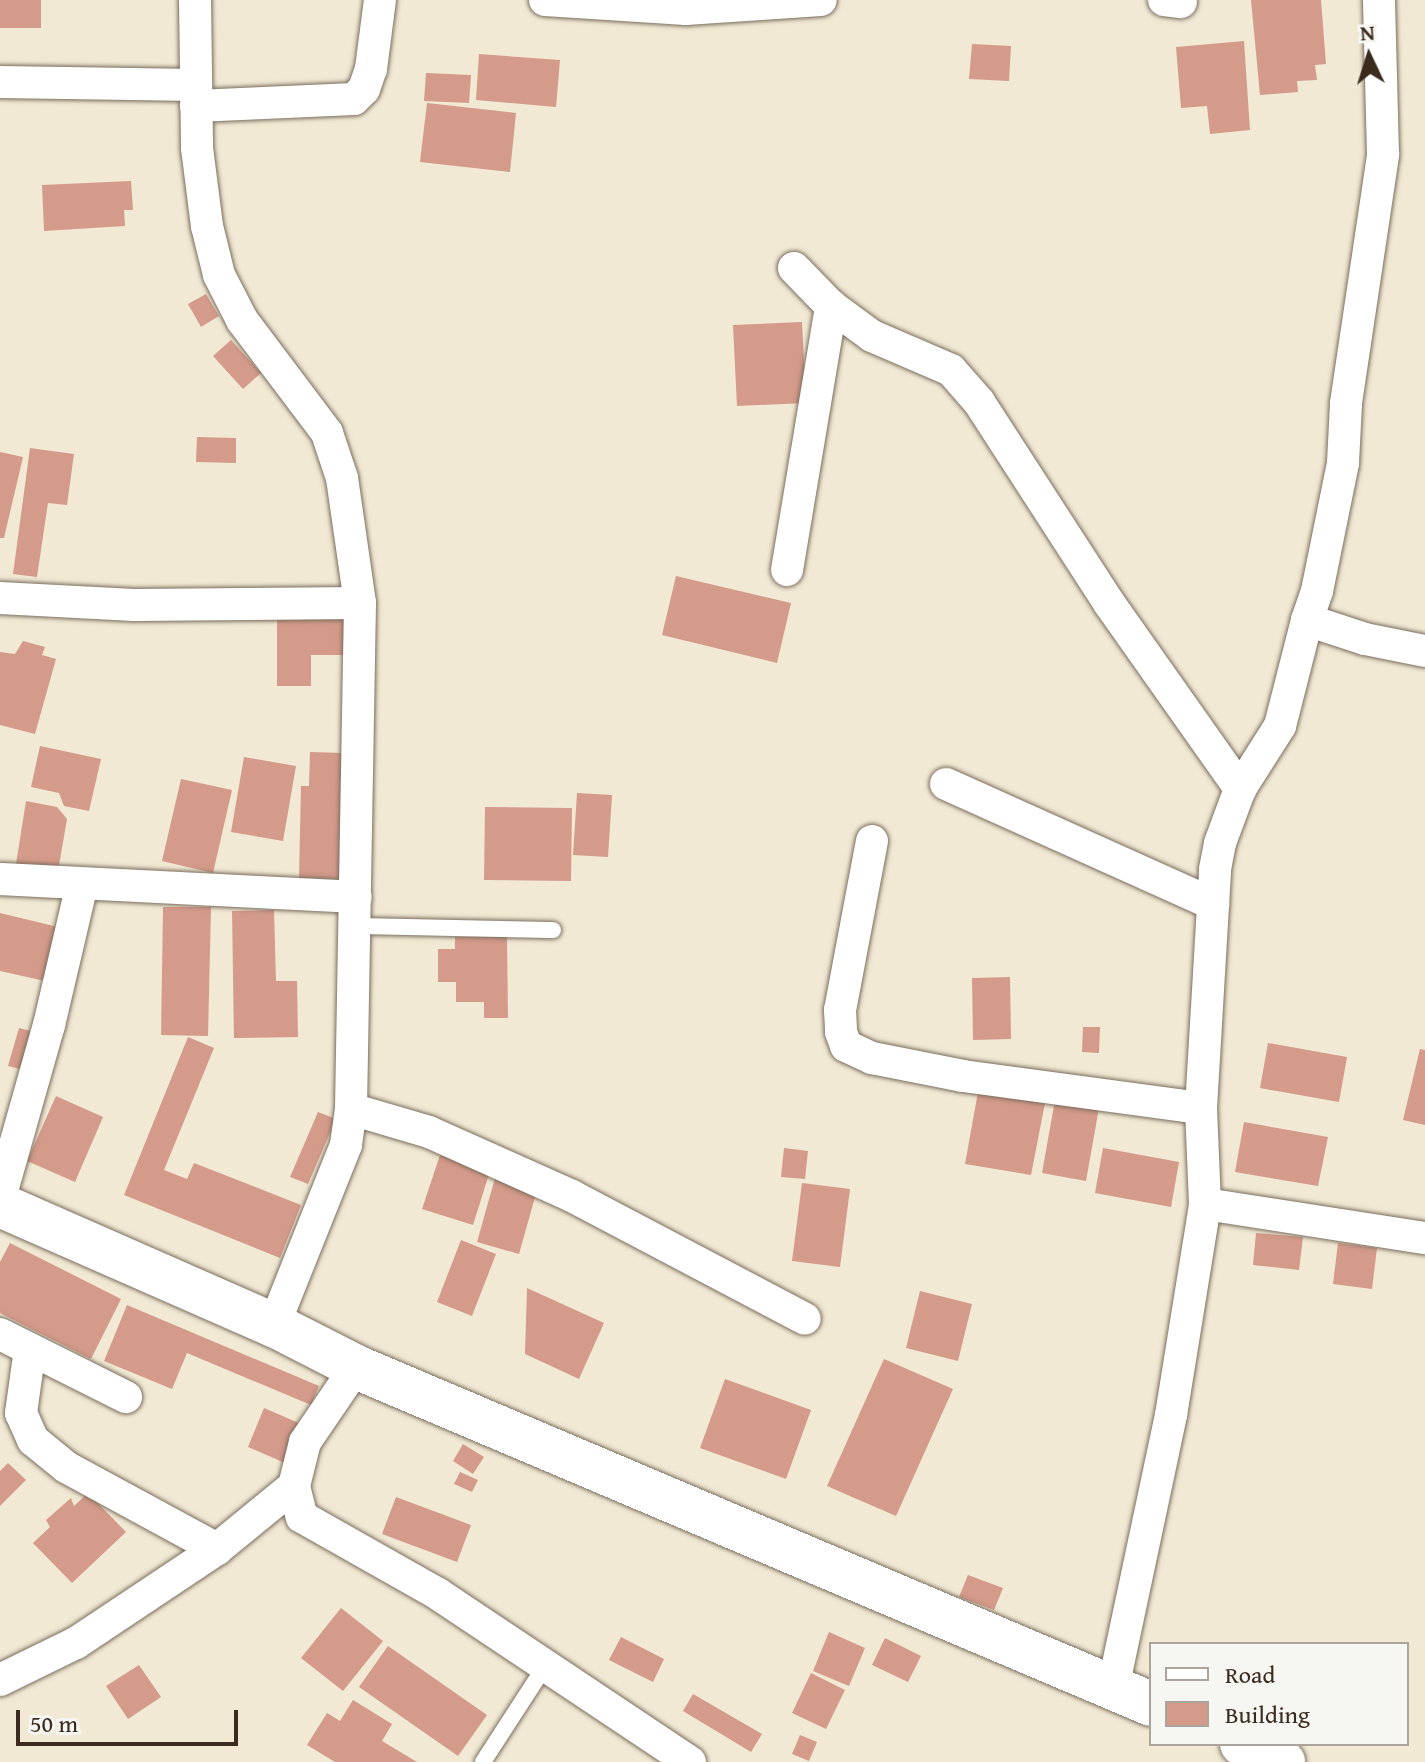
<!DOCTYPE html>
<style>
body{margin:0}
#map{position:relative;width:1425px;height:1762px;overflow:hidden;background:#f1e9d4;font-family:"Gentium Book Plus",serif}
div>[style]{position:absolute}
.building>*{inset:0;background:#d49a8a}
.roads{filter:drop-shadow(0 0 2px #7b6d5e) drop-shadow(0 0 2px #7b6d5e)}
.lane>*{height:16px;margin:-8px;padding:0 8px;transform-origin:8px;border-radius:8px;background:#fff}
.street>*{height:32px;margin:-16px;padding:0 16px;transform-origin:16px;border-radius:16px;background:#fff}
.secondary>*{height:44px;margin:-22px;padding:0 22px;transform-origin:22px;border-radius:22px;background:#fff}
span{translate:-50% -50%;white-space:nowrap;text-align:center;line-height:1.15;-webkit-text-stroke:6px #f6f6f2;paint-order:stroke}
.legend{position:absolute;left:1149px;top:1642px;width:260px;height:104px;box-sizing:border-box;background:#f6f6f2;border:2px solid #aba49d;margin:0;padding:10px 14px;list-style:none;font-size:24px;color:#3b2a1e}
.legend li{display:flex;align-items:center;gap:16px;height:40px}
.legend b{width:40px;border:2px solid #aba49d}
.north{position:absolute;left:1329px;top:16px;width:80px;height:80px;-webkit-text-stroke:6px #f6f6f2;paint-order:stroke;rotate:356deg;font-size:22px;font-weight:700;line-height:32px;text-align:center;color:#3b2a1e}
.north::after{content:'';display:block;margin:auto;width:28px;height:36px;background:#3b2a1e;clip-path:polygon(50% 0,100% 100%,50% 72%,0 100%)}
.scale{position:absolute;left:16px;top:1710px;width:222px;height:36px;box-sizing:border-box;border:4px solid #3b2a1e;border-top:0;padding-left:10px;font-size:24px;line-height:28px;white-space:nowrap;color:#3b2a1e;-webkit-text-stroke:6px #f6f6f2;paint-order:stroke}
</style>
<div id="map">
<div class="building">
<i style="clip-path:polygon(0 0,41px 0,41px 28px,0 28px)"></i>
<i style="clip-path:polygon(1251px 0,1321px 0,1326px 64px,1315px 65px,1317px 80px,1297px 81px,1298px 92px,1260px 95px)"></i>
<i style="clip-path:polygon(1244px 41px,1250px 130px,1210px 134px,1207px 106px,1181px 108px,1176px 47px)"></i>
<i style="clip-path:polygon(972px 44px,1011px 46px,1009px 81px,969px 79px)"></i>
<i style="clip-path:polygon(479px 54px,560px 60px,556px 107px,476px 100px)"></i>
<i style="clip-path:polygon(426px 73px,471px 75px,469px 103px,424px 101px)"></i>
<i style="clip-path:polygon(427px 103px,516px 113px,510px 172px,420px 162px)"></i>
<i style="clip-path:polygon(131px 181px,133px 210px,124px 210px,125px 226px,44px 231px,42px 185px)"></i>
<i style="clip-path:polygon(206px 294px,219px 316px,201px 327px,188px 304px)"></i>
<i style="clip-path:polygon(802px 322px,806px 403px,737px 406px,733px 325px)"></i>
<i style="clip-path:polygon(231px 340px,261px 373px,243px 389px,213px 356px)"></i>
<i style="clip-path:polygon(197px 437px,236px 438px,236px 463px,196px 462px)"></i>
<i style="clip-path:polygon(30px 448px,74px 454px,67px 505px,48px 503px,37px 577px,13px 574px)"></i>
<i style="clip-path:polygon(0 452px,23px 457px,4px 538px,0 538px)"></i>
<i style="clip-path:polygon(676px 576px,791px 603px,777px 663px,662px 635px)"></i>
<i style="clip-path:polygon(277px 618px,347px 619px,346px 655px,311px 655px,311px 686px,277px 686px)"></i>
<i style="clip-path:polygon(23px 641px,45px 647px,42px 655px,56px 659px,35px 734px,0 725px,0 652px,15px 654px)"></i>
<i style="clip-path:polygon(40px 746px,101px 759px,89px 811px,64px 806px,59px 793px,31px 787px)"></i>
<i style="clip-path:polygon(310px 752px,343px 753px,341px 879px,299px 878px,301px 786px,309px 786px)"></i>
<i style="clip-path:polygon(244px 757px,296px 766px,283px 841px,231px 832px)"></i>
<i style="clip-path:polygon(181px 779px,232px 790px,213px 873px,162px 861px)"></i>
<i style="clip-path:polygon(577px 793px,612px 795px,608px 857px,573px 855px)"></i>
<i style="clip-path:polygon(26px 801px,57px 807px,67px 819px,58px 871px,16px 864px)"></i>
<i style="clip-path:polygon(485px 807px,572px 808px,571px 881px,484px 880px)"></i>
<i style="clip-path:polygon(163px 907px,211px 907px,208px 1036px,161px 1035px)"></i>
<i style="clip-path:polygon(274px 910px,276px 981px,297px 981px,298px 1037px,234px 1038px,232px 911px)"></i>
<i style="clip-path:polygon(0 913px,58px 927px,45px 981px,0 971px)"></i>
<i style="clip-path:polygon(455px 937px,507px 937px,508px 1018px,484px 1018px,484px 1002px,456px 1002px,456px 982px,438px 982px,438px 949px,455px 949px)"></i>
<i style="clip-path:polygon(1010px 977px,1011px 1039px,973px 1040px,972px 978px)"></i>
<i style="clip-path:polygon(1083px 1027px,1100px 1027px,1099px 1053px,1082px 1052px)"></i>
<i style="clip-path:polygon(19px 1028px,39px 1033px,28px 1071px,8px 1066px)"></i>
<i style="clip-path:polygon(188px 1037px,214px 1048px,164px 1170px,187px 1179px,194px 1163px,301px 1205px,280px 1258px,124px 1195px)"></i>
<i style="clip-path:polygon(1268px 1043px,1347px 1057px,1339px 1102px,1260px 1088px)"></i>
<i style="clip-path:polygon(1420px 1049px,1425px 1050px,1425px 1125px,1403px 1120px)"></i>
<i style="clip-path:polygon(978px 1092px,1045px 1103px,1031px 1175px,965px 1164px)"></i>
<i style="clip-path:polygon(56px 1096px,103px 1117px,75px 1182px,27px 1161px)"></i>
<i style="clip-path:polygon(1055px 1100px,1099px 1108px,1086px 1181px,1042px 1173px)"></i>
<i style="clip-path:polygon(318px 1112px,336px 1119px,308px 1184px,290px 1177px)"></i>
<i style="clip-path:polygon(1244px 1122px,1328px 1137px,1318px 1186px,1235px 1172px)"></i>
<i style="clip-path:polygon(784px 1148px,808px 1151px,805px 1179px,781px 1177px)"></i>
<i style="clip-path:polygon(1103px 1148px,1179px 1162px,1171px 1207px,1095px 1193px)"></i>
<i style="clip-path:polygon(440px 1155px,490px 1171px,473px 1225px,422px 1209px)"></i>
<i style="clip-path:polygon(497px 1171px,539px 1183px,519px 1254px,477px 1242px)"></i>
<i style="clip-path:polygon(802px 1183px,850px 1189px,840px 1267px,792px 1261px)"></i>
<i style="clip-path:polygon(1256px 1233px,1303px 1237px,1299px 1270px,1253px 1265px)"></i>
<i style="clip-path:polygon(461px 1240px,496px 1254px,472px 1316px,437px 1302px)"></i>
<i style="clip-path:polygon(10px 1243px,121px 1299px,91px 1359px,0 1313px,0 1262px)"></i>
<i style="clip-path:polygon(1338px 1243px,1377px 1248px,1372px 1289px,1333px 1284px)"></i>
<i style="clip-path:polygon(527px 1288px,604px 1323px,579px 1379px,525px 1354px)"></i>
<i style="clip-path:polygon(920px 1291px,972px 1304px,958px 1361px,906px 1348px)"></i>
<i style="clip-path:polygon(127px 1305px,319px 1386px,311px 1405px,187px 1353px,172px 1389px,104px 1361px)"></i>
<i style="clip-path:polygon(884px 1359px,953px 1389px,896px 1516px,827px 1486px)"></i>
<i style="clip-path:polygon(725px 1379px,811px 1410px,786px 1479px,700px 1448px)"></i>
<i style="clip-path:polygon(264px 1408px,301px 1424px,285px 1463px,248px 1447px)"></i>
<i style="clip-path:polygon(463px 1444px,484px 1457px,473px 1474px,453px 1461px)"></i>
<i style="clip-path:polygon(8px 1463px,26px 1480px,0 1506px,0 1471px)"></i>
<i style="clip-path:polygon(460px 1472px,478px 1480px,472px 1492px,454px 1484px)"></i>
<i style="clip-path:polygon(88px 1493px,126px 1532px,72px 1583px,33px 1543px,50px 1527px,46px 1520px,71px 1498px,74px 1506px)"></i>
<i style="clip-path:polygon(396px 1497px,471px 1525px,457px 1562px,382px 1534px)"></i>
<i style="clip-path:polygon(968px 1575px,1003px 1588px,994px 1610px,959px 1597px)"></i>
<i style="clip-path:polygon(341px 1608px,383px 1641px,343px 1691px,301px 1658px)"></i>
<i style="clip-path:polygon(829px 1632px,865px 1648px,849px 1686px,813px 1671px)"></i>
<i style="clip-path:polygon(621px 1637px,664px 1659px,653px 1682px,609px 1660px)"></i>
<i style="clip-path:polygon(885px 1638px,921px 1656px,908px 1682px,872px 1665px)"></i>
<i style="clip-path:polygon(388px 1646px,487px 1715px,458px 1756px,359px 1687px)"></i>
<i style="clip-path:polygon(139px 1665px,161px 1697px,128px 1719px,106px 1686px)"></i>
<i style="clip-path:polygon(811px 1673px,845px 1690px,826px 1729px,792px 1713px)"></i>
<i style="clip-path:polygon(693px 1694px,762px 1734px,751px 1752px,683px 1711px)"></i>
<i style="clip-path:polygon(353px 1700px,392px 1724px,382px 1741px,417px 1762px,335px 1762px,307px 1745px,327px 1713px,340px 1721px)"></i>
<i style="clip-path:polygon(800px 1735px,817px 1742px,809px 1761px,792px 1754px)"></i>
</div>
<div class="roads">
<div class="lane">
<i style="left:356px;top:926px;width:197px;rotate:1.2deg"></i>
<i style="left:483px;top:1762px;width:114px;rotate:-57.1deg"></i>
</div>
<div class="street">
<i style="left:195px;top:0;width:148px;rotate:89.2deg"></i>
<i style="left:197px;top:148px;width:79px;rotate:82.7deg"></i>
<i style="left:207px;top:226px;width:50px;rotate:76.2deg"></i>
<i style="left:219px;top:275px;width:51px;rotate:62.9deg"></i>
<i style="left:242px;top:320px;width:141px;rotate:53deg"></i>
<i style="left:327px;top:433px;width:47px;rotate:71.6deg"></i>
<i style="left:342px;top:478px;width:126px;rotate:81.8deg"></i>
<i style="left:360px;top:603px;width:506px;rotate:91.02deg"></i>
<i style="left:351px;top:1109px;width:36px;rotate:98deg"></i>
<i style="left:346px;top:1145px;width:194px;rotate:111.8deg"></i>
<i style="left:545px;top:0;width:141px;rotate:3.7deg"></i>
<i style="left:686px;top:9px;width:135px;rotate:-3.8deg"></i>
<i style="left:1164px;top:0;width:17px;rotate:7deg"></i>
<i style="left:0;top:82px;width:196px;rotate:0.9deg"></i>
<i style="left:196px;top:106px;width:158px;rotate:-2.5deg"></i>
<i style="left:354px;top:99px;width:14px;rotate:-45deg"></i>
<i style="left:364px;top:89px;width:21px;rotate:-71deg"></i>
<i style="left:371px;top:69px;width:70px;rotate:-82.6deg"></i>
<i style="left:794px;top:268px;width:53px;rotate:45.8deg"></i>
<i style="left:831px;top:306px;width:51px;rotate:36.2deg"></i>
<i style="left:872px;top:336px;width:86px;rotate:23.3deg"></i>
<i style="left:951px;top:370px;width:43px;rotate:48.8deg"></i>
<i style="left:979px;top:402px;width:239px;rotate:57.1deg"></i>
<i style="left:1109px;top:603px;width:228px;rotate:54.8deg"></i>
<i style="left:787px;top:570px;width:268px;rotate:-80.5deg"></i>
<i style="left:0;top:598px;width:134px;rotate:3deg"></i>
<i style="left:134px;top:605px;width:226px;rotate:-0.5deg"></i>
<i style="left:1307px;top:620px;width:31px;rotate:-71deg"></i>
<i style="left:1317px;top:591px;width:131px;rotate:-78.5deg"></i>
<i style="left:1343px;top:463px;width:60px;rotate:-87.1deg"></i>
<i style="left:1346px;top:403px;width:252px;rotate:-81.5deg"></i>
<i style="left:1383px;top:154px;width:154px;rotate:-91.5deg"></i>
<i style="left:946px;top:784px;width:293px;rotate:24.2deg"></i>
<i style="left:872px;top:841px;width:172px;rotate:100.7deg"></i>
<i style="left:840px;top:1010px;width:22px;rotate:87deg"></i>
<i style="left:841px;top:1032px;width:15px;rotate:70deg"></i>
<i style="left:846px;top:1046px;width:29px;rotate:25deg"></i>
<i style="left:872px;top:1058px;width:93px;rotate:11.2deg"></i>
<i style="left:963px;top:1076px;width:240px;rotate:7.7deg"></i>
<i style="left:0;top:879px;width:356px;rotate:2.9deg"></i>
<i style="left:351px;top:1109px;width:81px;rotate:16.4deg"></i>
<i style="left:429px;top:1132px;width:157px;rotate:24.1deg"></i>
<i style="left:572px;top:1196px;width:263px;rotate:27.8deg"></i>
<i style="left:0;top:1198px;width:180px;rotate:-74.2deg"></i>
<i style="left:49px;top:1025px;width:145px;rotate:-76.8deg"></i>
<i style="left:1205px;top:1204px;width:223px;rotate:8.8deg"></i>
<i style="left:0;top:1334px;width:141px;rotate:26.6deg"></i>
<i style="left:30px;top:1349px;width:65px;rotate:98deg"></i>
<i style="left:21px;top:1413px;width:30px;rotate:66deg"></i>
<i style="left:33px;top:1440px;width:43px;rotate:39.3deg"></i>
<i style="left:66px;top:1467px;width:172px;rotate:28.5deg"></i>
<i style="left:356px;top:1367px;width:91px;rotate:124.2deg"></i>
<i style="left:305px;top:1442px;width:45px;rotate:104deg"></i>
<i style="left:294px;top:1486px;width:32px;rotate:76deg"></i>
<i style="left:302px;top:1517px;width:156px;rotate:29.5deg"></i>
<i style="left:438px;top:1594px;width:303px;rotate:33.7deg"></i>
<i style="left:0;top:1680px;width:85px;rotate:-26deg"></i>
<i style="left:76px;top:1643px;width:169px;rotate:-33.7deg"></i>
<i style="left:217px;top:1549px;width:99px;rotate:-39.3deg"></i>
<i style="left:1113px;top:1688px;width:279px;rotate:-78deg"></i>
<i style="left:1171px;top:1415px;width:214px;rotate:-80.8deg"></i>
<i style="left:1205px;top:1204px;width:96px;rotate:-92.4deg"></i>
<i style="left:1201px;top:1108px;width:239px;rotate:-86.6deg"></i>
<i style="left:1215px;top:869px;width:26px;rotate:-79deg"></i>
<i style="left:1220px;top:843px;width:58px;rotate:-69.7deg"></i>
<i style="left:1240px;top:789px;width:75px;rotate:-57.6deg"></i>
<i style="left:1280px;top:726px;width:109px;rotate:-75.7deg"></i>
<i style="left:1307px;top:620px;width:61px;rotate:18.1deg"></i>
<i style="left:1365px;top:639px;width:61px;rotate:11.3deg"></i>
</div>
<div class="secondary">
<i style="left:0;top:1205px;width:299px;rotate:23.7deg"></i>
<i style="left:274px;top:1325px;width:92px;rotate:27.1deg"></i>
<i style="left:356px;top:1367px;width:863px;rotate:22.97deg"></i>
<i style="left:1242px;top:1744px;width:45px;rotate:23.7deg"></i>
</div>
</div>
<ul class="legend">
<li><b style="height:10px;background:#fff"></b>Road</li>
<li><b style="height:22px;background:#d49a8a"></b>Building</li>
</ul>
<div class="north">N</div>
<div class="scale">50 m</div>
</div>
